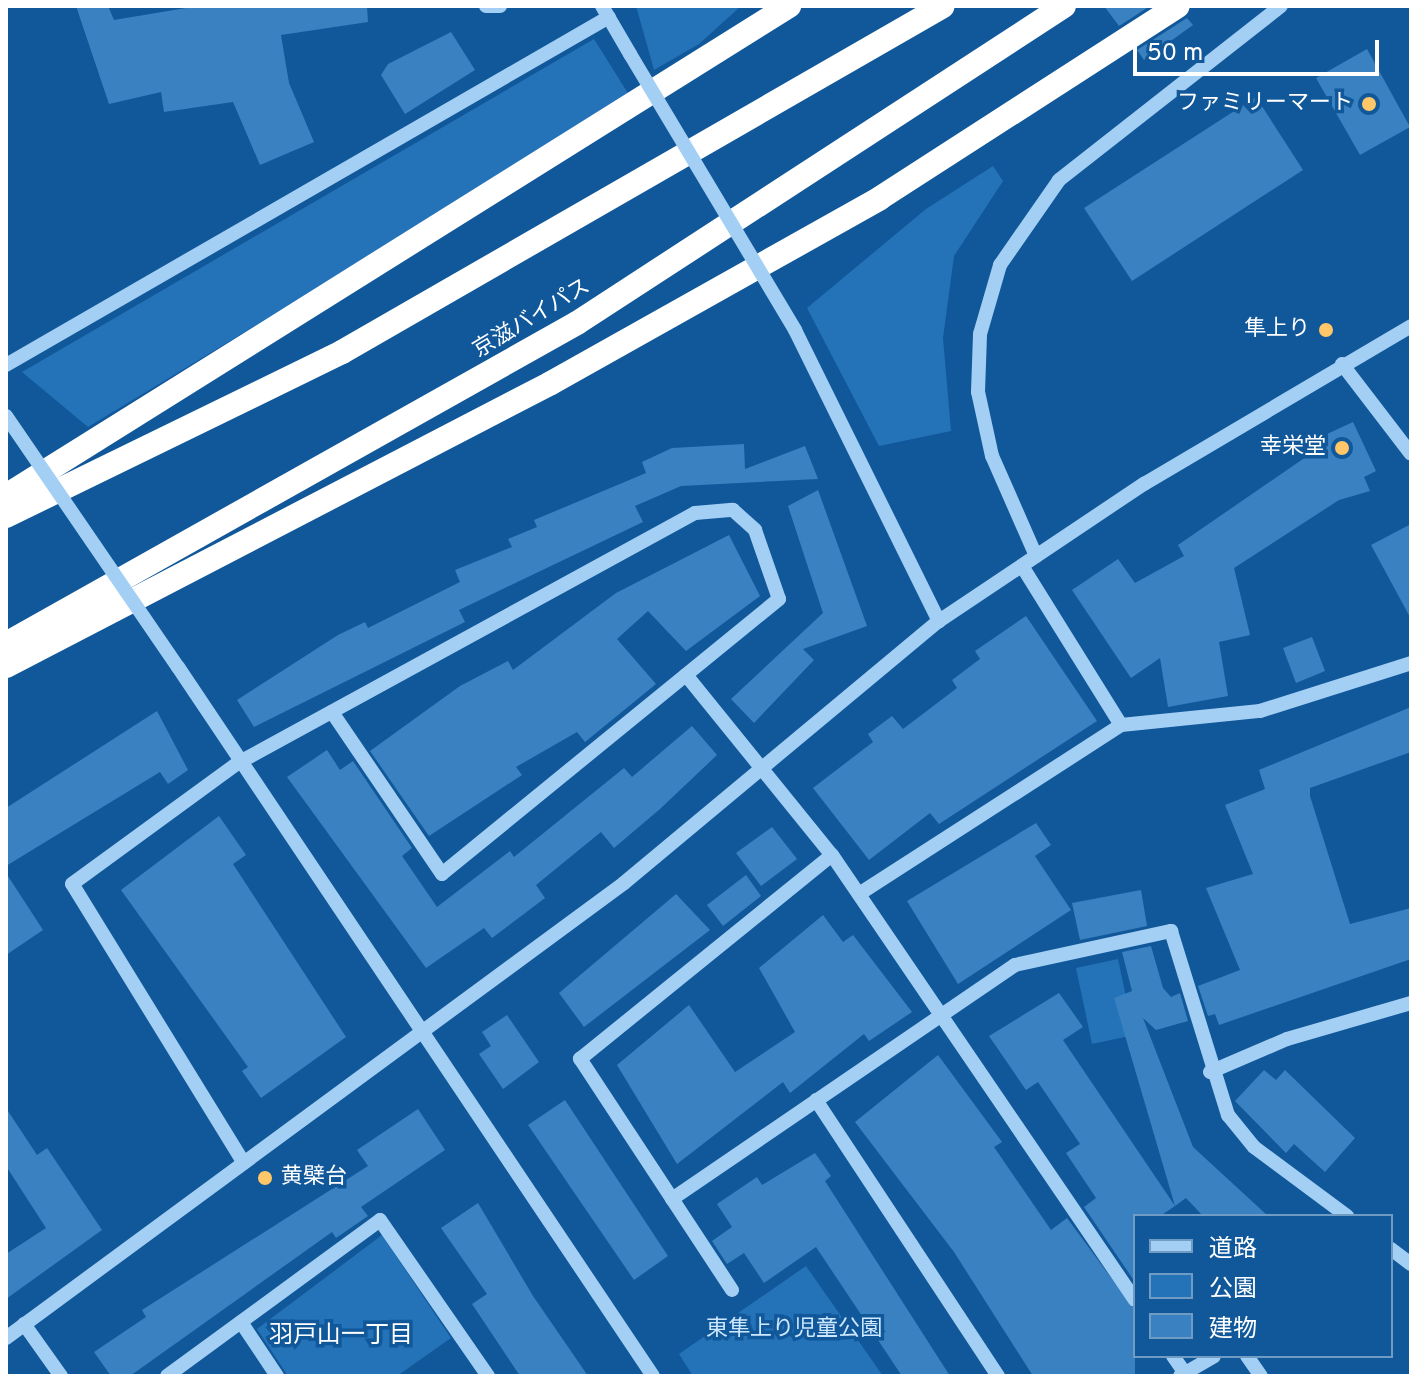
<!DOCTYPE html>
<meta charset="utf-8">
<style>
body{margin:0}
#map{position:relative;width:1417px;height:1382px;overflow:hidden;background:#11589a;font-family:Overpass,"Noto Sans JP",sans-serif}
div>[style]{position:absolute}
.green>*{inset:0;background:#2472b8}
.building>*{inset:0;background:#3a81c1}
.minor>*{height:14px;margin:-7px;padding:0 7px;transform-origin:7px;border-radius:7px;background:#a4cff4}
.highway>*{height:24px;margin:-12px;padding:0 12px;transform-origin:12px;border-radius:12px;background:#fff}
.minor-bridge>*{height:14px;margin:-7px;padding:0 7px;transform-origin:7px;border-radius:7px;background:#a4cff4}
.dots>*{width:22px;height:22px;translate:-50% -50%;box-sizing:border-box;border:4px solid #11589a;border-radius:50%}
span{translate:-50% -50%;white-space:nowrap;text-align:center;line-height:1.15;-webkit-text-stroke:7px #11589a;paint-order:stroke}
.poi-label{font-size:22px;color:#fff}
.right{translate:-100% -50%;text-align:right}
.left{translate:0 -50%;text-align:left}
.street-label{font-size:22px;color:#fff}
.park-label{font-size:22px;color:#cce7fe}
.neighbourhood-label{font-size:24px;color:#fff}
.frame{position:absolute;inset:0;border:8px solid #fff;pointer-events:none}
.legend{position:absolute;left:1133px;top:1214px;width:260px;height:144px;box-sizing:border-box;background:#11589a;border:2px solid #709bc2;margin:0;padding:10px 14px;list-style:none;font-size:24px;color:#fff}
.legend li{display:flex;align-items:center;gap:16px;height:40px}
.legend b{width:40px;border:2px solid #709bc2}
.scale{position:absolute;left:1133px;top:40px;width:246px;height:36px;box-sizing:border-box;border:4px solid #fff;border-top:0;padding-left:10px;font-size:24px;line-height:28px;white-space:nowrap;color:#fff;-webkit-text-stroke:6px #11589a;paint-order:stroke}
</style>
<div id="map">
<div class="green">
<i style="clip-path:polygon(636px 6px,741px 6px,699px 44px,654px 70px)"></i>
<i style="clip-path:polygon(594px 39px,631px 98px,88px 427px,22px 372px)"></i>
<i style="clip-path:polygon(993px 166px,1003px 181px,954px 256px,943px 338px,951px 431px,879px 446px,807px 308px,926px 209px)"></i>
<i style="clip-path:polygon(1118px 959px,1134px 1035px,1092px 1044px,1076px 968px)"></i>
<i style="clip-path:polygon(382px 1235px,451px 1338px,397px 1376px,288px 1376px,257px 1329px)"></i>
<i style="clip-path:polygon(806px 1266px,883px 1376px,693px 1376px,679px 1354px)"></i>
</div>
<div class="building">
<i style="clip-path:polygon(76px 6px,108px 6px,114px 20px,198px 6px,367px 6px,368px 22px,281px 35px,289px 83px,314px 142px,260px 165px,233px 102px,164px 112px,161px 92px,109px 104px)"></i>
<i style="clip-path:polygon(1104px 6px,1150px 6px,1119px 26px)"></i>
<i style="clip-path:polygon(1187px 18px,1193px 25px,1144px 60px,1137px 50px)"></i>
<i style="clip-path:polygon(451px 32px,475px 70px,405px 114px,381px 75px,388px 64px)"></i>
<i style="clip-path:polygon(1367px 49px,1410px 127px,1360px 155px,1316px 78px)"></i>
<i style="clip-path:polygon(1256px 97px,1303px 170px,1132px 281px,1084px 208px)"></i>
<i style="clip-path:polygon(1353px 422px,1376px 471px,1364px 477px,1370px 491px,1339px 500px,1234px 568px,1250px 635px,1219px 642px,1228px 696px,1168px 707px,1160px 658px,1131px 678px,1072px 590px,1118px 559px,1135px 583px,1184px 556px,1178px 545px,1316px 450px,1312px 441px)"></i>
<i style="clip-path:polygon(744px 444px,745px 469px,805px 446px,818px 479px,681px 486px,635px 506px,643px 522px,459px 610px,465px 622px,254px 727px,237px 700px,338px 635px,365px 622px,368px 628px,460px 582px,455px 570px,512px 547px,508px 539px,537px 527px,534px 520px,646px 473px,642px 462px,672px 448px)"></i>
<i style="clip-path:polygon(818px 490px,867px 626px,803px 649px,814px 660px,754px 723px,731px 699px,823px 613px,788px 506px)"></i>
<i style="clip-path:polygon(1411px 524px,1411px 619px,1371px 545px)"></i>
<i style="clip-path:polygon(729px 535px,760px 596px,686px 651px,648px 611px,617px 639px,656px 684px,585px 742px,577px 732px,516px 767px,522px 775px,429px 836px,370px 751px,460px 686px,508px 661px,513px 670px,616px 593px)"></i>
<i style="clip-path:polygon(1026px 616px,1097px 721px,939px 824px,930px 813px,869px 860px,813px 788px,873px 742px,868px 734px,892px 716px,903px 729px,957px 688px,952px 680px,980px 659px,975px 651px)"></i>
<i style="clip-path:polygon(1312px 637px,1325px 671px,1296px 683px,1283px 648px)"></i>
<i style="clip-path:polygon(1411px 707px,1411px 752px,1310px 788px,1310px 796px,1350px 924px,1411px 908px,1411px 959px,1219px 1025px,1215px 1014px,1208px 1016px,1198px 986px,1240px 970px,1206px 888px,1253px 874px,1225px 805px,1265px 789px,1259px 770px)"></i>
<i style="clip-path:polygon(157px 711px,188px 770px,168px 784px,160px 772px,6px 866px,6px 808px)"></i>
<i style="clip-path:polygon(692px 726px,717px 755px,660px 809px,614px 848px,601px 832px,536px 885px,545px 898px,492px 938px,484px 928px,426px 968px,287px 777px,327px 750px,340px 770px,353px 761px,412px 848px,402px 856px,437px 907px,510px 851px,514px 857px,624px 768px,632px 777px)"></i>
<i style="clip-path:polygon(219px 816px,246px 855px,233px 864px,346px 1037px,261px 1098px,242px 1071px,248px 1067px,121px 890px)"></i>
<i style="clip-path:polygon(1036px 823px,1051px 845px,1035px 856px,1071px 910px,958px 984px,907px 901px)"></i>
<i style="clip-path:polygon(772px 827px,797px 859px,761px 886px,736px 853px)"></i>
<i style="clip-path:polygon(6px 873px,43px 930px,6px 955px)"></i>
<i style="clip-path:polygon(746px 875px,761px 896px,723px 926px,707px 905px)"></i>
<i style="clip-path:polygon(1141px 890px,1147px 926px,1080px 940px,1072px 903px)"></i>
<i style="clip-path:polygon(676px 894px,710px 930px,584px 1027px,559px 993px)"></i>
<i style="clip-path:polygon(823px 915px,843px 942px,853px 935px,912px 1012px,869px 1041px,864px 1034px,790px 1093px,783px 1082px,677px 1164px,617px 1065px,689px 1005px,735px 1072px,795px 1032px,759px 968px)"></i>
<i style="clip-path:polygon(1151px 946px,1163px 988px,1171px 997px,1180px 993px,1188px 1021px,1156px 1030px,1143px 1018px,1193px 1147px,1268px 1216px,1203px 1216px,1186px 1198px,1175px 1206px,1114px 998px,1132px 991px,1122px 952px)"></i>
<i style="clip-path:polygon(1059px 993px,1083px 1027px,1063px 1040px,1175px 1206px,1160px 1216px,1135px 1216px,1135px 1282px,1084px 1207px,1096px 1198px,1066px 1153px,1080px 1144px,1038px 1082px,1026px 1090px,989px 1036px)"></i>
<i style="clip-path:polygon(507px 1015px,539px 1062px,503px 1089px,479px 1054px,491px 1046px,482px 1032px)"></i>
<i style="clip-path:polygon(938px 1055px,1002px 1142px,994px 1147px,1051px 1230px,1067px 1218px,1135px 1310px,1135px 1376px,1033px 1376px,954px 1252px,855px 1122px)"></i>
<i style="clip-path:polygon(1264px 1070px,1276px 1080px,1285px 1070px,1355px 1138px,1325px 1172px,1294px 1144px,1286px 1153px,1235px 1101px)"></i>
<i style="clip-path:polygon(565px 1100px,668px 1256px,634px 1280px,528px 1125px)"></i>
<i style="clip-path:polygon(6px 1108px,37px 1155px,47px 1148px,102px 1230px,6px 1299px,6px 1254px,46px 1228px,6px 1166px)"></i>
<i style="clip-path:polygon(418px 1109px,445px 1150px,361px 1207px,368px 1216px,336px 1238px,332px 1232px,130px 1376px,111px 1376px,94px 1352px,146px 1317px,142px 1310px,368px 1166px,357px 1150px)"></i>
<i style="clip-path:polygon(815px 1153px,831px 1176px,825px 1181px,950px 1376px,902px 1376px,816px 1247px,764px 1283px,744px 1253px,727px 1264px,712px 1241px,732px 1227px,717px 1204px,757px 1177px,762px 1185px)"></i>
<i style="clip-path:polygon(478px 1203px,533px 1296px,588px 1376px,520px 1376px,472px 1304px,487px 1294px,441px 1228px)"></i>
</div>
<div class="minor">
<i style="left:486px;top:6px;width:14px"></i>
<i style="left:602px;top:6px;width:56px;rotate:59.7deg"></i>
<i style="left:795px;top:330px;width:325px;rotate:63.7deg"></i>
<i style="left:1342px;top:364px;width:113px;rotate:52.5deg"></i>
<i style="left:6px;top:365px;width:696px;rotate:-29.99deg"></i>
<i style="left:1036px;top:556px;width:109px;rotate:-113.7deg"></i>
<i style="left:992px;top:456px;width:66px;rotate:-102.3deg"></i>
<i style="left:978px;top:392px;width:58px;rotate:-88deg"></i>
<i style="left:980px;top:334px;width:72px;rotate:-73.8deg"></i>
<i style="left:1000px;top:265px;width:103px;rotate:-55.2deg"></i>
<i style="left:1059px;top:180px;width:282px;rotate:-38.1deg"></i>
<i style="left:1022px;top:566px;width:187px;rotate:58.1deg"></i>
<i style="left:178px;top:667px;width:853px;rotate:56.18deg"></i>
<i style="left:686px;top:675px;width:232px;rotate:51deg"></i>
<i style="left:832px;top:855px;width:538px;rotate:55.75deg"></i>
<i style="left:859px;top:894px;width:312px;rotate:-32.8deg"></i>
<i style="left:1121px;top:725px;width:140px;rotate:-5.8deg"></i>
<i style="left:1260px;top:711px;width:158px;rotate:-17.6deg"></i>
<i style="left:1210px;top:1072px;width:84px;rotate:-23.2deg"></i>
<i style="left:1287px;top:1039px;width:129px;rotate:-16.2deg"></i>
<i style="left:816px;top:1100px;width:331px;rotate:56.6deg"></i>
<i style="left:242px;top:1160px;width:324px;rotate:-121.6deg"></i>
<i style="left:72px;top:884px;width:205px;rotate:-36.1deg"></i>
<i style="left:238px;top:763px;width:521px;rotate:-28.68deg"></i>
<i style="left:695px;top:513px;width:38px;rotate:-5deg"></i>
<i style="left:733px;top:510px;width:30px;rotate:42deg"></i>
<i style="left:755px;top:530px;width:73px;rotate:70.8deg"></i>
<i style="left:779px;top:599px;width:435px;rotate:140.8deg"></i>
<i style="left:442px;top:874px;width:196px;rotate:-124.2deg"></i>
<i style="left:672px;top:1199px;width:415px;rotate:-34.3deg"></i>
<i style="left:1015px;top:965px;width:160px;rotate:-12.3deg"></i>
<i style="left:1171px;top:931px;width:193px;rotate:72.8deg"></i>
<i style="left:1228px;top:1115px;width:41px;rotate:50.9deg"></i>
<i style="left:1254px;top:1147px;width:116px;rotate:36.6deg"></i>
<i style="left:1391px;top:1249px;width:25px;rotate:37deg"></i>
<i style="left:732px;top:1290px;width:277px;rotate:-123.3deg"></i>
<i style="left:580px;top:1059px;width:324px;rotate:-39deg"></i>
<i style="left:241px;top:1322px;width:65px;rotate:56.3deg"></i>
<i style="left:24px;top:1324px;width:64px;rotate:54.6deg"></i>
<i style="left:6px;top:1338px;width:767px;rotate:-36.36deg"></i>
<i style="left:624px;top:883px;width:410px;rotate:-39.8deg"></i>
<i style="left:939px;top:621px;width:247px;rotate:-33.8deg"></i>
<i style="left:1144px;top:484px;width:310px;rotate:-30.6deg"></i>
<i style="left:1173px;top:1356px;width:21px;rotate:55deg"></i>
<i style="left:1247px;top:1356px;width:24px;rotate:55deg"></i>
<i style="left:167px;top:1376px;width:264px;rotate:-36.2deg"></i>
<i style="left:380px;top:1220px;width:190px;rotate:55.3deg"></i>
<i style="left:1180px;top:1376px;width:39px;rotate:-30deg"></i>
</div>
<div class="highway">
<i style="left:6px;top:496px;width:924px;rotate:-32.04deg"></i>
<i style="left:6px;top:516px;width:374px;rotate:-26deg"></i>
<i style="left:342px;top:352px;width:693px;rotate:-29.93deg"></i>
<i style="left:6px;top:644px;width:655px;rotate:-29.34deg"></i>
<i style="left:577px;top:323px;width:581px;rotate:-33.06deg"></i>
<i style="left:6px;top:666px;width:614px;rotate:-27.44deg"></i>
<i style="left:551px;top:383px;width:377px;rotate:-29.3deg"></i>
<i style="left:880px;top:198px;width:354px;rotate:-32.8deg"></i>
</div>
<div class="minor-bridge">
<i style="left:630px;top:54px;width:322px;rotate:59.1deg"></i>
<i style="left:6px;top:416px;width:304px;rotate:55.6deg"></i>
</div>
<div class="dots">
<i style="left:1369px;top:104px;background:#ffc767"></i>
<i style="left:1326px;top:330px;background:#ffc767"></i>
<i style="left:1342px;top:448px;background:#ffc767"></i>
<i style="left:265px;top:1178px;background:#ffc767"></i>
</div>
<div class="poi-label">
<span class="right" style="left:1353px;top:104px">ファミリーマート</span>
<span class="right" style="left:1310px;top:330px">隼上り</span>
<span class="right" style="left:1326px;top:448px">幸栄堂</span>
<span class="left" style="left:281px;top:1178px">黄檗台</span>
</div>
<div class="street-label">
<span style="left:532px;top:319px;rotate:-31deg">京滋バイパス</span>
</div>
<div class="park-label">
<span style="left:794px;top:1330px">東隼上り児童公園</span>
</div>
<div class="neighbourhood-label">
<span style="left:341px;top:1337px">羽戸山一丁目</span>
</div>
<div class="frame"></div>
<ul class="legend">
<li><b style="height:10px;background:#a4cff4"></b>道路</li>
<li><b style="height:22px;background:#2472b8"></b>公園</li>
<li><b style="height:22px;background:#3a81c1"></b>建物</li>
</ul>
<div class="scale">50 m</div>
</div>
